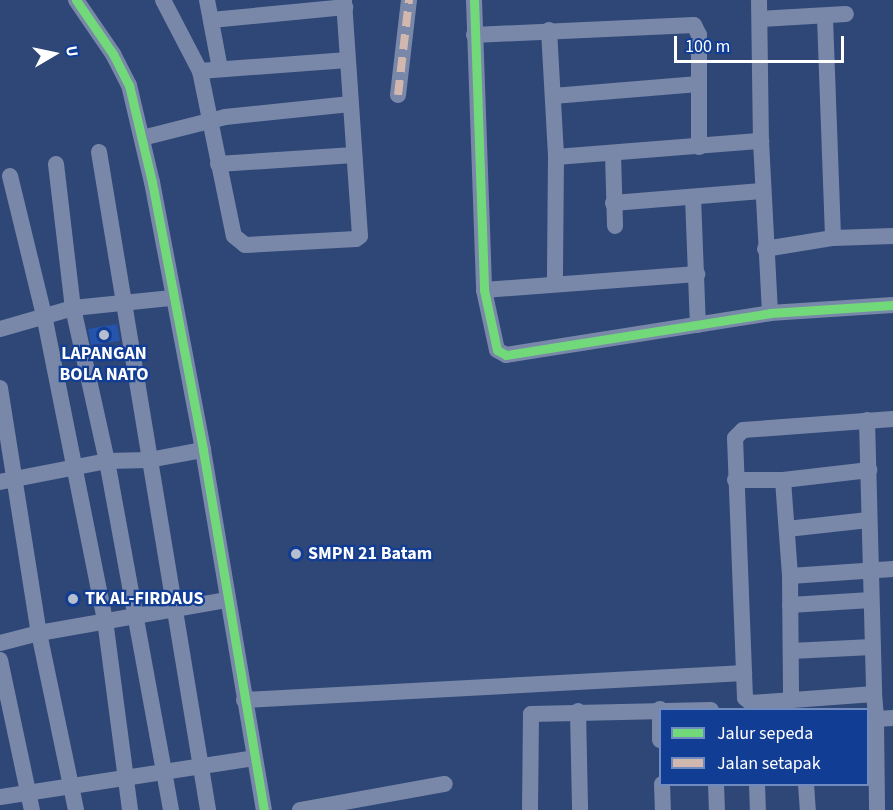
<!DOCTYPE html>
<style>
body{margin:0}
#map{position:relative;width:893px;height:810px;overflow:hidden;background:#2f4777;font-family:"Source Sans 3",sans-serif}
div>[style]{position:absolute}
.green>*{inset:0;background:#2554ad}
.minor>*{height:16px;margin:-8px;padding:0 8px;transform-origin:8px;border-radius:8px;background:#7988a9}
.quiet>*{height:8px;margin-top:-4px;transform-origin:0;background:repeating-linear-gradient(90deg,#d1b7ad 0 15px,transparent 0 23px)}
.cycleway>*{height:9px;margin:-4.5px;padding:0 4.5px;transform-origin:4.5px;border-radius:4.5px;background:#71d979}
.dots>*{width:16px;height:16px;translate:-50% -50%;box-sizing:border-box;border:3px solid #113d95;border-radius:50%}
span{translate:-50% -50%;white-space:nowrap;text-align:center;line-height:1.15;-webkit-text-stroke:4.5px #113d95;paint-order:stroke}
.poi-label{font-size:18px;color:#fff;font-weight:700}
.left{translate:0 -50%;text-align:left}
.legend{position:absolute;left:659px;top:708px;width:210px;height:78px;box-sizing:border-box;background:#113d95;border:2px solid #708bbf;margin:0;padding:8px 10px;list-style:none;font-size:18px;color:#fff}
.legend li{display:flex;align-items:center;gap:12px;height:30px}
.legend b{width:30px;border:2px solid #708bbf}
.north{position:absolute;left:24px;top:24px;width:60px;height:60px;-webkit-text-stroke:4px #113d95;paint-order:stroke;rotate:81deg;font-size:16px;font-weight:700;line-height:24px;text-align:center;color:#fff}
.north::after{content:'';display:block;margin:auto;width:21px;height:27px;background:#fff;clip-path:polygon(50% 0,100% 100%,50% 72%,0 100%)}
.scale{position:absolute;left:674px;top:36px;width:170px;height:27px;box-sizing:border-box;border:3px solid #fff;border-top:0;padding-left:8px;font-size:18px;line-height:21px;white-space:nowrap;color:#fff;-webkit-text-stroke:4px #113d95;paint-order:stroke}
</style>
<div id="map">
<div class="green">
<i style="clip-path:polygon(117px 324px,120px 341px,91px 345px,88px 329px)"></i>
</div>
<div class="minor">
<i style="left:76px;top:0;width:65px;rotate:55.6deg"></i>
<i style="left:113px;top:54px;width:35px;rotate:63deg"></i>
<i style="left:129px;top:85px;width:100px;rotate:76.7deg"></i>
<i style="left:152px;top:182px;width:273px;rotate:79.2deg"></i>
<i style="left:203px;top:450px;width:365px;rotate:80.4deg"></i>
<i style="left:163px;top:0;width:80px;rotate:62.5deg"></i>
<i style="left:200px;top:71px;width:168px;rotate:78.4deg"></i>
<i style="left:234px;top:236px;width:14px;rotate:39deg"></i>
<i style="left:245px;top:245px;width:111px;rotate:-3.1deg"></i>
<i style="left:356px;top:239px;width:5px;rotate:-37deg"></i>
<i style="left:360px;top:236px;width:237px;rotate:-93.9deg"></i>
<i style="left:207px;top:0;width:70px;rotate:79.3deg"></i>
<i style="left:474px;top:0;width:290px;rotate:88deg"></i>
<i style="left:484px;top:290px;width:61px;rotate:77.8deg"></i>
<i style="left:497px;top:350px;width:10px;rotate:29deg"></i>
<i style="left:506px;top:355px;width:267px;rotate:-9deg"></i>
<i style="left:770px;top:313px;width:123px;rotate:-3.7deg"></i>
<i style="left:759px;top:0;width:141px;rotate:89.2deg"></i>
<i style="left:761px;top:141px;width:172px;rotate:87deg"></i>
<i style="left:825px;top:18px;width:220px;rotate:87.9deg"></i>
<i style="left:760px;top:19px;width:86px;rotate:-3.3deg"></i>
<i style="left:211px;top:20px;width:135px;rotate:-5.5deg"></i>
<i style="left:549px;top:30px;width:127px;rotate:86.8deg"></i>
<i style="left:556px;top:157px;width:126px;rotate:90.5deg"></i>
<i style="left:474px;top:35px;width:220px;rotate:-2.6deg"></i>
<i style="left:694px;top:25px;width:11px;rotate:63deg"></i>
<i style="left:699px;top:35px;width:112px;rotate:90deg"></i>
<i style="left:200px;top:71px;width:148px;rotate:-4.3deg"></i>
<i style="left:398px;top:95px;width:96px;rotate:-83.4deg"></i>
<i style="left:553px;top:96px;width:146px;rotate:-4.7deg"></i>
<i style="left:142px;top:138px;width:86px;rotate:-14.2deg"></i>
<i style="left:225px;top:117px;width:126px;rotate:-5.9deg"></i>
<i style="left:99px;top:152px;width:667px;rotate:80.59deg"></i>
<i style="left:613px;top:153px;width:73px;rotate:88.4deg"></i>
<i style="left:556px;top:157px;width:206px;rotate:-4.5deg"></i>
<i style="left:56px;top:164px;width:145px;rotate:83.3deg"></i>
<i style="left:73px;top:308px;width:157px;rotate:77.5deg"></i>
<i style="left:107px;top:461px;width:355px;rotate:79.6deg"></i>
<i style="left:218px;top:164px;width:136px;rotate:-3.8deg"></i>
<i style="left:10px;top:176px;width:143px;rotate:76.3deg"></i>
<i style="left:44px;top:315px;width:311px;rotate:78.7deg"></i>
<i style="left:105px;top:620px;width:192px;rotate:82.5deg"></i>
<i style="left:693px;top:197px;width:128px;rotate:87.8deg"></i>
<i style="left:613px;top:203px;width:149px;rotate:-4.6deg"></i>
<i style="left:765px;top:249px;width:69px;rotate:-9.2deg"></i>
<i style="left:833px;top:238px;width:60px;rotate:-1.9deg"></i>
<i style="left:484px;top:290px;width:214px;rotate:-4.3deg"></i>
<i style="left:0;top:329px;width:76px;rotate:-16deg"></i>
<i style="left:73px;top:308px;width:100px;rotate:-5.8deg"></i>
<i style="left:0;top:388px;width:248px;rotate:81deg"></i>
<i style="left:39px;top:633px;width:40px;rotate:165.6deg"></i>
<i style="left:867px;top:420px;width:274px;rotate:88.5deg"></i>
<i style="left:874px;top:694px;width:25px;rotate:85deg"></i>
<i style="left:876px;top:719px;width:17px;rotate:-3deg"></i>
<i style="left:735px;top:480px;width:48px"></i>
<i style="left:783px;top:480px;width:87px;rotate:-6.6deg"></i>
<i style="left:783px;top:480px;width:96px;rotate:85.8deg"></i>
<i style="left:790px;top:576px;width:123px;rotate:89.5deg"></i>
<i style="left:0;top:482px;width:109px;rotate:-11.1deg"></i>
<i style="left:107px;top:461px;width:42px;rotate:-1.4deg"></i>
<i style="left:149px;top:460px;width:55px;rotate:-10.5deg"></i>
<i style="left:787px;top:529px;width:82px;rotate:-6.3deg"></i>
<i style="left:790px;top:576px;width:103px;rotate:-3.9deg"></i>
<i style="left:790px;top:605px;width:81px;rotate:-3.5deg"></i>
<i style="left:791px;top:651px;width:81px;rotate:-2.8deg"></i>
<i style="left:0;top:660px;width:153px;rotate:78deg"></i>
<i style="left:874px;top:694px;width:123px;rotate:175.8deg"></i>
<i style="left:751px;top:703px;width:8px;rotate:-140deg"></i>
<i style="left:745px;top:698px;width:260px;rotate:-92.2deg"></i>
<i style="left:735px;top:438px;width:11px;rotate:-45deg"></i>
<i style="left:743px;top:430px;width:150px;rotate:-4.2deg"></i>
<i style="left:244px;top:700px;width:501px;rotate:-3.09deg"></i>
<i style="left:660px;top:709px;width:31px;rotate:90deg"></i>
<i style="left:578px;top:711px;width:99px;rotate:88.8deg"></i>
<i style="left:868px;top:724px;width:8px"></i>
<i style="left:876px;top:724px;width:86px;rotate:89.3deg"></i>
<i style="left:662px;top:784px;width:26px;rotate:88deg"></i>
<i style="left:716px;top:784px;width:26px;rotate:88deg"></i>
<i style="left:757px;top:784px;width:26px;rotate:88deg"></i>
<i style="left:806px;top:784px;width:26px;rotate:86deg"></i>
<i style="left:0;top:797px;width:257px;rotate:-8.7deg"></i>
<i style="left:76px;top:810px;width:181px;rotate:-101.8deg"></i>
<i style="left:39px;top:633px;width:191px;rotate:-10deg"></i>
<i style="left:300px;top:810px;width:147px;rotate:-10.2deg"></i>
<i style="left:530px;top:810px;width:96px;rotate:-89.4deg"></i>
<i style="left:531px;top:714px;width:180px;rotate:-1.3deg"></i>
</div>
<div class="quiet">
<i style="left:398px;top:95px;width:96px;rotate:-83.4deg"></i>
</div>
<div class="cycleway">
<i style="left:76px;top:0;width:65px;rotate:55.6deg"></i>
<i style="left:113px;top:54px;width:35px;rotate:63deg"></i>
<i style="left:129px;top:85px;width:100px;rotate:76.7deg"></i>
<i style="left:152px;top:182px;width:273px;rotate:79.2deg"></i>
<i style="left:203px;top:450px;width:365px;rotate:80.4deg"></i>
<i style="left:474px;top:0;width:290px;rotate:88deg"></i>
<i style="left:484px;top:290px;width:61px;rotate:77.8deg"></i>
<i style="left:497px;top:350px;width:10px;rotate:29deg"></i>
<i style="left:506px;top:355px;width:267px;rotate:-9deg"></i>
<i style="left:770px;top:313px;width:123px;rotate:-3.7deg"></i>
</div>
<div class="dots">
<i style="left:104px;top:335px;background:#b6bfcf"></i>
<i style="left:296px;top:554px;background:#b6bfcf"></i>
<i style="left:73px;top:599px;background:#b6bfcf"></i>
</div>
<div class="poi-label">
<span style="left:104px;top:365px">LAPANGAN<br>BOLA NATO</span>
<span class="left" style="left:308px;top:554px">SMPN 21 Batam</span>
<span class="left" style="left:85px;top:599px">TK AL-FIRDAUS</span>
</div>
<ul class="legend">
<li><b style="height:8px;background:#71d979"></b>Jalur sepeda</li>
<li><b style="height:8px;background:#d1b7ad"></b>Jalan setapak</li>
</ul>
<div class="north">U</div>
<div class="scale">100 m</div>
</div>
